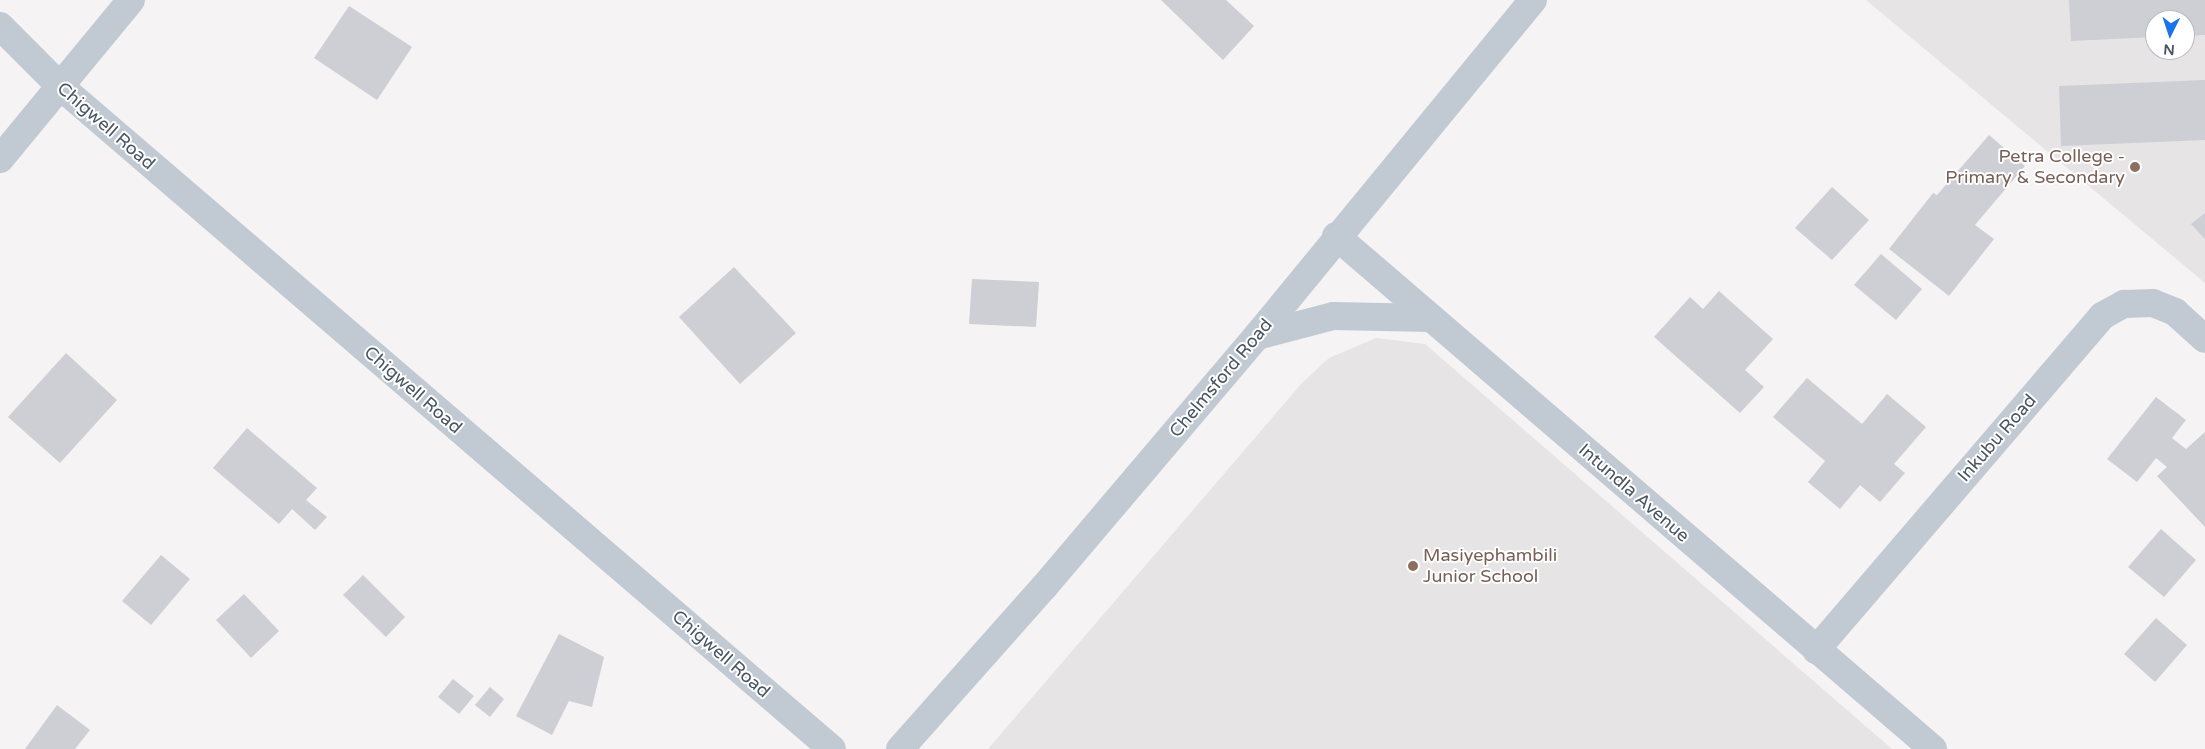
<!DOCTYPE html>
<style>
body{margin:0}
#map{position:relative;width:2205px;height:749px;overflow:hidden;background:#f5f3f3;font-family:"Varela Round",sans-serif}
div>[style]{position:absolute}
.education>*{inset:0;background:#e6e4e5}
.building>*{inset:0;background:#cdcfd5}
.minor>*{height:28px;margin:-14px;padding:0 14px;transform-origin:14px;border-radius:14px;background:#c1cad2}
.dots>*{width:14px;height:14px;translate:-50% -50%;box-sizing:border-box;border:2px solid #fff;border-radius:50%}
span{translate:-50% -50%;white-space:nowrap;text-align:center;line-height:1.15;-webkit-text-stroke:4px #fff;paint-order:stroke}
.street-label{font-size:18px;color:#4a5661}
.education-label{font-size:18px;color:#785e54}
.right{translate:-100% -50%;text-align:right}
.left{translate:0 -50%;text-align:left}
.north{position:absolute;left:2145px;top:10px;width:50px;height:50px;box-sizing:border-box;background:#fff;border:1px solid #b7bbc0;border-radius:50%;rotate:184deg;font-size:14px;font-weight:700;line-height:20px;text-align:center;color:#4a5661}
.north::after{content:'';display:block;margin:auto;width:18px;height:22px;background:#1a73e8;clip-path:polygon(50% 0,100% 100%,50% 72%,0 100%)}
</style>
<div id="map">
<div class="education">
<i style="clip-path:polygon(evenodd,1866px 0,2205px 0,2205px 283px,1866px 0,2155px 20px,2185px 20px,2185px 50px,2155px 50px,2155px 20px)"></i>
<i style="clip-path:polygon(1376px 338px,1425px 344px,1892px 749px,988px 749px,1302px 383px,1329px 358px)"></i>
</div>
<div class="building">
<i style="clip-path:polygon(1161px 0,1226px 0,1254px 26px,1223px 60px)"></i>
<i style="clip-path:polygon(2069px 0,2205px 0,2205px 35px,2185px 36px,2185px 20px,2155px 20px,2155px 37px,2071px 41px)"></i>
<i style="clip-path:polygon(349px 6px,412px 47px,377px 100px,314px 58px)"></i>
<i style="clip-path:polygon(2205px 80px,2205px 140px,2061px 146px,2059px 86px)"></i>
<i style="clip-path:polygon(1989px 135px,2025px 166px,1975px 225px,1994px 239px,1949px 296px,1889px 249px,1933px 193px,1937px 195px)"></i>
<i style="clip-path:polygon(1832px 187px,1869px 220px,1832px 260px,1795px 228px)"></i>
<i style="clip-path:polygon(2205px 213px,2205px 239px,2191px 224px)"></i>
<i style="clip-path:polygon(1881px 254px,1922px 289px,1896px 320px,1854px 285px)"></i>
<i style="clip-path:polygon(734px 267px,796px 333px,740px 384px,679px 317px)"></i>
<i style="clip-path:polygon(972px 279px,1039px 282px,1036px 327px,969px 324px)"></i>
<i style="clip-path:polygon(1719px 291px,1773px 339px,1745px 370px,1764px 387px,1740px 413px,1654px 337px,1690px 297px,1703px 309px)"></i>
<i style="clip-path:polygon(66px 353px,117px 400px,60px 463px,8px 417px)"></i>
<i style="clip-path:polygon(1807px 378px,1862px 424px,1887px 394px,1926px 427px,1894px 464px,1905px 473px,1880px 502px,1860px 485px,1840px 509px,1808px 482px,1825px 461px,1773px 417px)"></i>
<i style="clip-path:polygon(2156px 397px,2186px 420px,2172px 438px,2186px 449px,2205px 432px,2205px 527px,2157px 476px,2167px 467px,2156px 458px,2137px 482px,2107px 459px)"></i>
<i style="clip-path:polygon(247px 428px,317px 488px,306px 500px,327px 517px,315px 530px,292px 509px,279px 524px,213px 468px)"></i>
<i style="clip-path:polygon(2161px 529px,2196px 560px,2164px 597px,2128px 567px)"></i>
<i style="clip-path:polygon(161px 555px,190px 579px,151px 625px,122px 601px)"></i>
<i style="clip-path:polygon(363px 575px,405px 617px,386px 637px,343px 595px)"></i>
<i style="clip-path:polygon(244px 594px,279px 631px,251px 658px,216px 620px)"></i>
<i style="clip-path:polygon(2156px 618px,2187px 645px,2155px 682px,2124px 654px)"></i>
<i style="clip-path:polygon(559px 634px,604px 657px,592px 707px,569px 701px,552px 735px,516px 716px)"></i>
<i style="clip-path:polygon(453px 679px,474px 696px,459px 714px,438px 697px)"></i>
<i style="clip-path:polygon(490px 687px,504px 699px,490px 717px,475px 705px)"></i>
<i style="clip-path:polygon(57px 705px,90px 730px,75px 749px,25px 749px)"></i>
</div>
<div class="minor">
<i style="left:0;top:26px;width:86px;rotate:45deg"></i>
<i style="left:61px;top:87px;width:1016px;rotate:40.65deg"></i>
<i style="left:0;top:159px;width:206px;rotate:-50.5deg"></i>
<i style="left:1336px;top:236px;width:787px;rotate:40.67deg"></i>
<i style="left:1257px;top:336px;width:79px;rotate:-14.7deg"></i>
<i style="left:1333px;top:316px;width:98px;rotate:1.2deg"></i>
<i style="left:1816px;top:650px;width:440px;rotate:-49.4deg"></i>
<i style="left:2102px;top:316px;width:25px;rotate:-29deg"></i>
<i style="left:2124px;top:304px;width:29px;rotate:-2deg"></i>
<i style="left:2153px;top:303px;width:24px;rotate:22deg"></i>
<i style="left:2175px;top:312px;width:40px;rotate:42deg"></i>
<i style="left:900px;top:749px;width:217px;rotate:-48.4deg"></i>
<i style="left:1044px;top:587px;width:329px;rotate:-49.7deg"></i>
<i style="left:1257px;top:336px;width:435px;rotate:-50.6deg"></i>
</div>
<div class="dots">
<i style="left:2135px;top:167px;background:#8d6e63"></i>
<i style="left:1413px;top:566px;background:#8d6e63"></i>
</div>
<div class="street-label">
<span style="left:106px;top:126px;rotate:41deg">Chigwell Road</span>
<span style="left:1221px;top:378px;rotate:-50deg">Chelmsford Road</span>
<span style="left:413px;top:390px;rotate:41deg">Chigwell Road</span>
<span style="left:1997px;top:438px;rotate:-49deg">Inkubu Road</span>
<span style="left:1634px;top:493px;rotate:41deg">Intundla Avenue</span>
<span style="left:721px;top:654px;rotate:41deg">Chigwell Road</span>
</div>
<div class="education-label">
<span class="right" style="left:2125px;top:167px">Petra College -<br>Primary &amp; Secondary</span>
<span class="left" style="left:1423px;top:566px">Masiyephambili<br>Junior School</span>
</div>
<div class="north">N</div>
</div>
